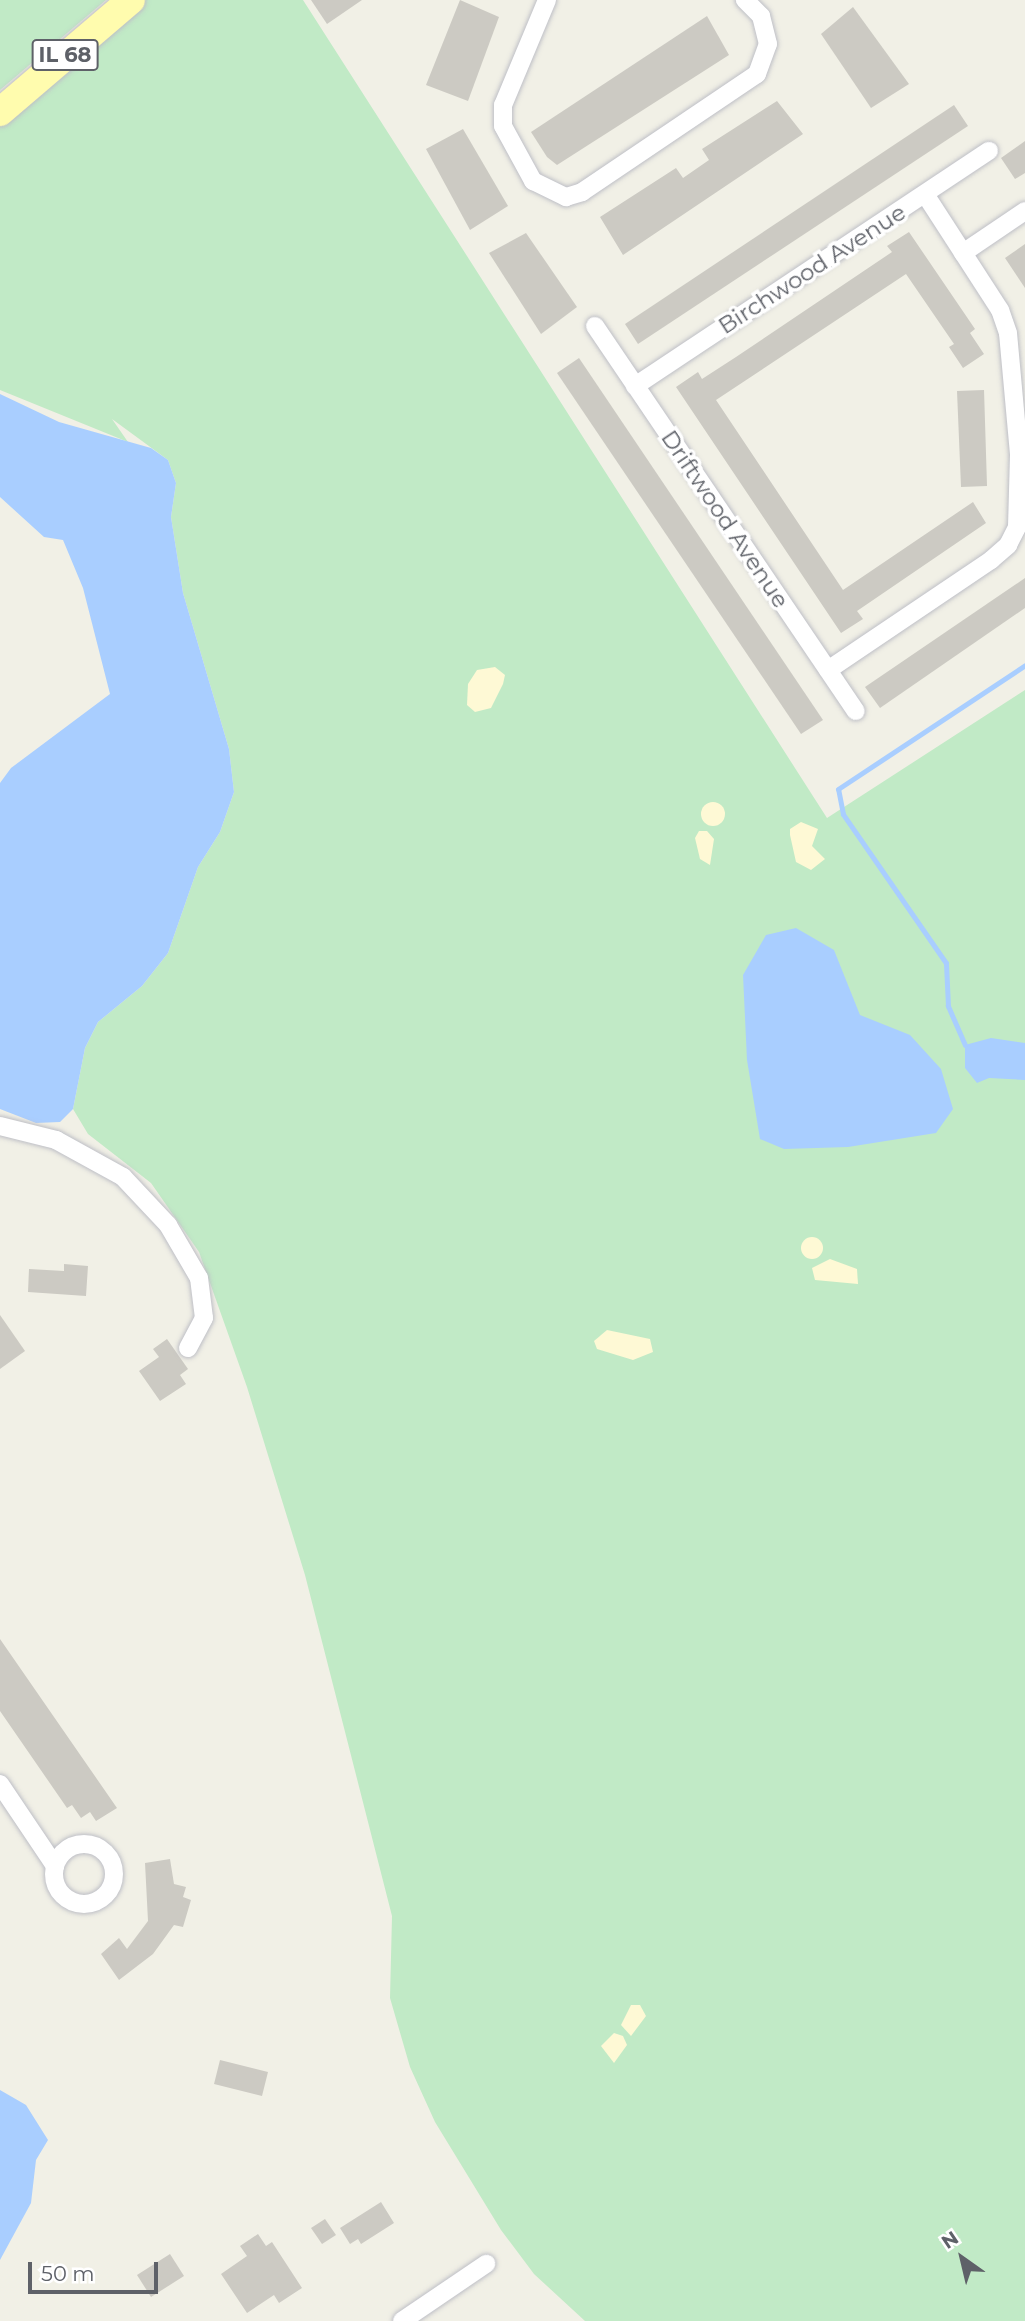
<!DOCTYPE html>
<style>
body{margin:0}
#map{position:relative;width:1025px;height:2321px;overflow:hidden;background:#f1f0e6;font-family:Montserrat,sans-serif}
div>[style]{position:absolute}
.green>*{inset:0;background:#c1eac6}
.sand>*{inset:0;background:#fef9d5}
.round{border-radius:50%}
.water>*{inset:0;background:#a9ceff}
.stream>*{height:5px;margin:-2.5px;padding:0 2.5px;transform-origin:2.5px;border-radius:2.5px;background:#a9ceff}
.building>*{inset:0;background:#cccac3}
.roads{filter:drop-shadow(0 0 2px #bebfc6) drop-shadow(0 0 2px #bebfc6)}
.street>*{height:18px;margin:-9px;padding:0 9px;transform-origin:9px;border-radius:9px;background:#fff}
.street>.ring{margin:-9px;padding:0;box-sizing:content-box;background:none;border:18px solid #fff;border-radius:50%}
.primary>*{height:28px;margin:-14px;padding:0 14px;transform-origin:14px;border-radius:14px;background:#fffcae}
span{translate:-50% -50%;white-space:nowrap;text-align:center;line-height:1.15;-webkit-text-stroke:7px #fff;paint-order:stroke}
.shield-label span{padding:2px 5px;background:#fff;border:2px solid;border-radius:5px;-webkit-text-stroke-width:0}
.shield-label{font-size:21px;color:#5e6168;font-weight:700}
.street-label{font-size:23px;color:#5e6168}
.north{position:absolute;left:927px;top:2223px;width:70px;height:70px;-webkit-text-stroke:5px #fff;paint-order:stroke;rotate:326deg;font-size:19px;font-weight:700;line-height:28px;text-align:center;color:#5e6168}
.north::after{content:'';display:block;margin:auto;width:24px;height:32px;background:#5e6168;clip-path:polygon(50% 0,100% 100%,50% 72%,0 100%)}
.scale{position:absolute;left:28px;top:2262px;width:130px;height:32px;box-sizing:border-box;border:4px solid #5e6168;border-top:0;padding-left:9px;font-size:21px;line-height:24px;white-space:nowrap;color:#5e6168;-webkit-text-stroke:5px #fff;paint-order:stroke}
</style>
<div id="map">
<div class="green">
<i style="clip-path:polygon(0 0,106px 0,0 90px)"></i>
<i style="clip-path:polygon(141px 0,303px 0,827px 818px,1025px 690px,1025px 2321px,585px 2321px,534px 2274px,501px 2230px,435px 2122px,410px 2067px,390px 1998px,392px 1916px,305px 1575px,247px 1387px,199px 1252px,151px 1183px,88px 1134px,73px 1109px,85px 1048px,98px 1022px,142px 986px,168px 953px,198px 867px,220px 832px,234px 792px,229px 749px,183px 593px,171px 517px,176px 483px,168px 460px,112px 419px,128px 442px,0 390px,0 121px)"></i>
</div>
<div class="sand">
<i style="clip-path:polygon(495px 667px,505px 675px,503px 684px,491px 708px,475px 712px,467px 705px,468px 684px,477px 670px)"></i>
<i class="round" style="left:701px;top:802px;width:24px;height:24px"></i>
<i style="clip-path:polygon(801px 822px,818px 829px,812px 846px,825px 859px,811px 870px,796px 862px,790px 835px,790px 829px)"></i>
<i style="clip-path:polygon(699px 831px,707px 831px,714px 839px,710px 865px,700px 859px,695px 838px)"></i>
<i class="round" style="left:801px;top:1237px;width:22px;height:22px"></i>
<i style="clip-path:polygon(830px 1259px,857px 1269px,858px 1284px,815px 1280px,812px 1268px)"></i>
<i style="clip-path:polygon(607px 1330px,650px 1339px,653px 1352px,633px 1360px,597px 1349px,594px 1341px)"></i>
<i style="clip-path:polygon(631px 2005px,640px 2005px,646px 2016px,631px 2036px,621px 2025px)"></i>
<i style="clip-path:polygon(614px 2033px,623px 2036px,627px 2045px,614px 2063px,601px 2046px)"></i>
</div>
<div class="water">
<i style="clip-path:polygon(0 394px,59px 422px,151px 448px,168px 460px,176px 483px,171px 517px,183px 593px,229px 749px,234px 792px,220px 832px,198px 867px,168px 953px,142px 986px,98px 1022px,85px 1048px,73px 1109px,60px 1122px,36px 1123px,0 1109px,0 783px,11px 768px,110px 694px,83px 588px,63px 540px,44px 537px,0 497px)"></i>
<i style="clip-path:polygon(796px 928px,834px 950px,860px 1015px,910px 1035px,941px 1069px,953px 1109px,936px 1133px,848px 1147px,784px 1149px,760px 1139px,747px 1060px,743px 975px,766px 935px)"></i>
<i style="clip-path:polygon(991px 1038px,1025px 1043px,1025px 1080px,989px 1078px,977px 1083px,965px 1068px,965px 1045px)"></i>
<i style="clip-path:polygon(0 2090px,26px 2105px,48px 2140px,36px 2160px,31px 2203px,0 2260px)"></i>
</div>
<div class="stream">
<i style="left:965px;top:1045px;width:43px;rotate:-113.6deg"></i>
<i style="left:948px;top:1006px;width:43px;rotate:-92.7deg"></i>
<i style="left:946px;top:963px;width:181px;rotate:-124.7deg"></i>
<i style="left:843px;top:814px;width:25px;rotate:-101deg"></i>
<i style="left:838px;top:789px;width:224px;rotate:-33.5deg"></i>
</div>
<div class="building">
<i style="clip-path:polygon(311px 0,362px 0,327px 24px)"></i>
<i style="clip-path:polygon(460px 0,499px 17px,468px 101px,426px 85px)"></i>
<i style="clip-path:polygon(853px 7px,909px 84px,871px 108px,821px 34px)"></i>
<i style="clip-path:polygon(707px 16px,729px 55px,557px 165px,547px 157px,531px 132px)"></i>
<i style="clip-path:polygon(777px 101px,803px 134px,623px 255px,600px 217px,676px 168px,683px 178px,709px 160px,702px 149px)"></i>
<i style="clip-path:polygon(954px 105px,968px 126px,638px 344px,625px 324px)"></i>
<i style="clip-path:polygon(463px 129px,508px 206px,470px 230px,426px 149px)"></i>
<i style="clip-path:polygon(1025px 141px,1025px 173px,1015px 179px,1001px 158px)"></i>
<i style="clip-path:polygon(909px 232px,975px 329px,970px 333px,984px 354px,963px 368px,949px 347px,954px 344px,906px 274px,716px 400px,843px 590px,973px 502px,986px 523px,857px 611px,863px 619px,841px 633px,676px 387px,698px 372px,702px 379px,736px 357px,892px 252px,887px 246px)"></i>
<i style="clip-path:polygon(526px 233px,577px 307px,541px 334px,489px 253px)"></i>
<i style="clip-path:polygon(1025px 244px,1025px 288px,1005px 258px)"></i>
<i style="clip-path:polygon(579px 358px,823px 720px,801px 734px,557px 373px)"></i>
<i style="clip-path:polygon(984px 390px,987px 486px,961px 487px,957px 391px)"></i>
<i style="clip-path:polygon(1025px 578px,1025px 608px,880px 708px,865px 687px)"></i>
<i style="clip-path:polygon(64px 1264px,88px 1266px,86px 1296px,28px 1292px,29px 1269px,64px 1271px)"></i>
<i style="clip-path:polygon(0 1315px,25px 1351px,0 1369px)"></i>
<i style="clip-path:polygon(167px 1339px,188px 1369px,180px 1375px,186px 1384px,160px 1401px,139px 1371px,159px 1357px,153px 1349px)"></i>
<i style="clip-path:polygon(0 1639px,117px 1808px,96px 1821px,90px 1812px,81px 1818px,72px 1805px,67px 1808px,0 1711px)"></i>
<i style="clip-path:polygon(170px 1859px,174px 1884px,186px 1887px,183px 1897px,191px 1900px,183px 1927px,174px 1925px,153px 1954px,119px 1980px,101px 1954px,119px 1938px,127px 1949px,148px 1921px,145px 1863px)"></i>
<i style="clip-path:polygon(220px 2060px,268px 2072px,262px 2096px,214px 2084px)"></i>
<i style="clip-path:polygon(381px 2202px,394px 2223px,361px 2244px,358px 2239px,350px 2244px,340px 2228px)"></i>
<i style="clip-path:polygon(325px 2219px,336px 2235px,322px 2244px,311px 2228px)"></i>
<i style="clip-path:polygon(258px 2234px,266px 2246px,272px 2242px,302px 2288px,279px 2303px,274px 2295px,247px 2313px,221px 2274px,247px 2256px,240px 2246px)"></i>
<i style="clip-path:polygon(170px 2254px,184px 2276px,151px 2297px,137px 2275px)"></i>
</div>
<div class="roads">
<div class="street">
<i style="left:547px;top:0;width:114px;rotate:112.7deg"></i>
<i style="left:503px;top:105px;width:21px;rotate:90deg"></i>
<i style="left:503px;top:126px;width:63px;rotate:61.4deg"></i>
<i style="left:533px;top:181px;width:37px;rotate:26deg"></i>
<i style="left:566px;top:197px;width:17px;rotate:-17deg"></i>
<i style="left:582px;top:192px;width:211px;rotate:-34deg"></i>
<i style="left:757px;top:74px;width:32px;rotate:-70deg"></i>
<i style="left:768px;top:44px;width:29px;rotate:-104deg"></i>
<i style="left:761px;top:16px;width:23px;rotate:-135deg"></i>
<i style="left:963px;top:253px;width:75px;rotate:-34.1deg"></i>
<i style="left:595px;top:326px;width:465px;rotate:55.9deg"></i>
<i style="left:635px;top:386px;width:425px;rotate:-33.6deg"></i>
<i style="left:828px;top:670px;width:197px;rotate:-34deg"></i>
<i style="left:991px;top:560px;width:23px;rotate:-41deg"></i>
<i style="left:1008px;top:545px;width:20px;rotate:-63deg"></i>
<i style="left:1017px;top:527px;width:73px;rotate:-88.4deg"></i>
<i style="left:1019px;top:454px;width:121px;rotate:-95.2deg"></i>
<i style="left:1008px;top:333px;width:24px;rotate:-109deg"></i>
<i style="left:1000px;top:310px;width:138px;rotate:-122.9deg"></i>
<i style="left:0;top:1126px;width:58px;rotate:14deg"></i>
<i style="left:56px;top:1140px;width:77px;rotate:28.9deg"></i>
<i style="left:123px;top:1177px;width:66px;rotate:46.8deg"></i>
<i style="left:168px;top:1225px;width:61px;rotate:59.7deg"></i>
<i style="left:199px;top:1278px;width:40px;rotate:82.9deg"></i>
<i style="left:204px;top:1318px;width:34px;rotate:118deg"></i>
<i style="left:0;top:1784px;width:99px;rotate:56.1deg"></i>
<i class="ring" style="left:54px;top:1844px;width:42px;height:42px"></i>
<i style="left:402px;top:2321px;width:102px;rotate:-34.2deg"></i>
</div>
<div class="primary">
<i style="left:0;top:112px;width:172px;rotate:-40.5deg"></i>
</div>
</div>
<div class="shield-label">
<span style="left:65px;top:55px">IL 68</span>
</div>
<div class="street-label">
<span style="left:812px;top:269px;rotate:-33deg">Birchwood Avenue</span>
<span style="left:725px;top:519px;rotate:56deg">Driftwood Avenue</span>
</div>
<div class="north">N</div>
<div class="scale">50 m</div>
</div>
